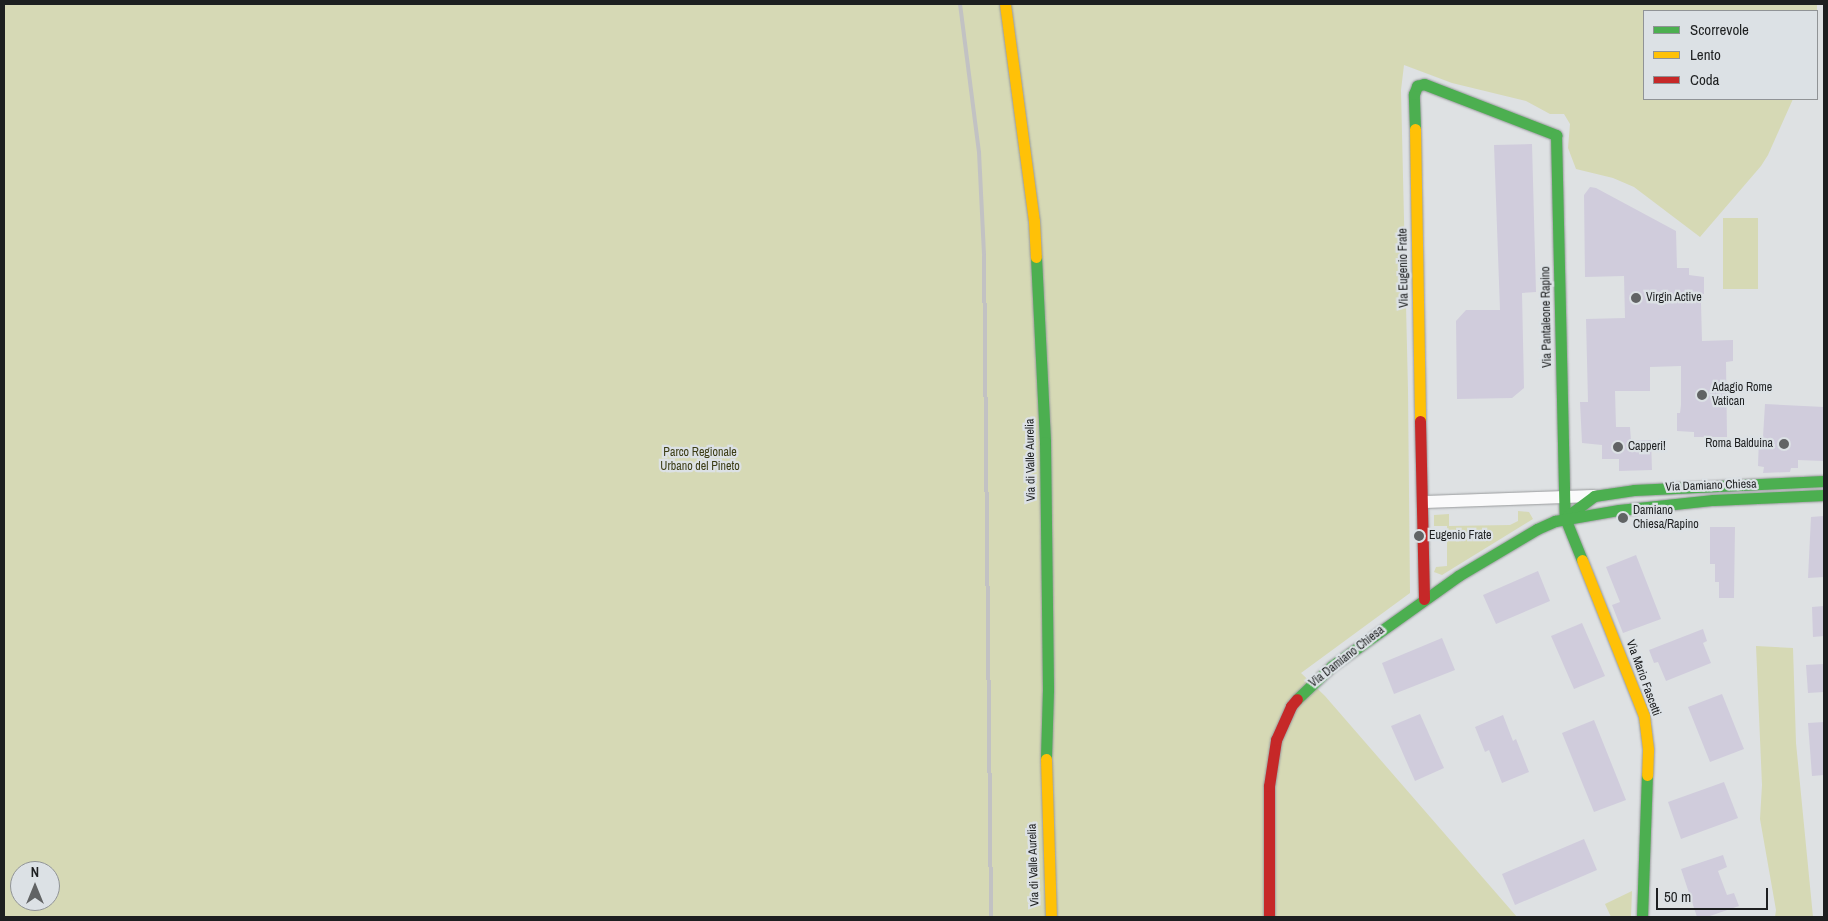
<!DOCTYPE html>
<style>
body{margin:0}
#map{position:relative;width:1828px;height:921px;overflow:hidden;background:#dee1e3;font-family:"Archivo Narrow",sans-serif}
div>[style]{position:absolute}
.green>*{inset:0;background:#d6d9b5}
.building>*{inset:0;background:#d0ccdc}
.roads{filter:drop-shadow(0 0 1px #989a9c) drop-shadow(0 0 1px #989a9c)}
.street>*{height:12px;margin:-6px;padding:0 6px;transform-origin:6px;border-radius:6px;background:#fafafb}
.fast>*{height:11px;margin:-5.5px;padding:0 5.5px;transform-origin:5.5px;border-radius:5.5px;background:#4caf50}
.slow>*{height:11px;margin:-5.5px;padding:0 5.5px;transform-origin:5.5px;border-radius:5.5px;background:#ffc107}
.jam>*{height:11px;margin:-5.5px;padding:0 5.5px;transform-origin:5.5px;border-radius:5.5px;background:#c62828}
.rail>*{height:4px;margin:-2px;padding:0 2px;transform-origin:2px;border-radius:2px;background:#c2c2c3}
.dots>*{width:14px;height:14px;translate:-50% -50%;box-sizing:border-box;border:2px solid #dce1e5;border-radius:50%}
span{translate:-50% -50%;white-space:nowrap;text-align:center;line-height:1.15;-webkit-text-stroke:4.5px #dce1e5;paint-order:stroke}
.street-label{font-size:12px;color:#1d1f20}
.poi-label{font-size:12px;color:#1d1f20}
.left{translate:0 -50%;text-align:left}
.right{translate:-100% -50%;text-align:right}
.park-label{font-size:12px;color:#3b3c15}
.frame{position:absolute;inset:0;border:5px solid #1d1f20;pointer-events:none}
.legend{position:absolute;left:1643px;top:10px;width:175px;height:90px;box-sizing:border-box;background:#dce1e5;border:1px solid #909396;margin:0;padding:6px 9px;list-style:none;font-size:15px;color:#1d1f20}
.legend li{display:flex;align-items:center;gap:10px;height:25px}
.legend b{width:25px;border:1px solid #909396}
.north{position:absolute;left:10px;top:861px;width:50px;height:50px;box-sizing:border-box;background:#dce1e5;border:1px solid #909396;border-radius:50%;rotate:0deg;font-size:14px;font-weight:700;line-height:20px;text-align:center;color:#1d1f20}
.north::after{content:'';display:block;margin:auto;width:18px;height:22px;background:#616364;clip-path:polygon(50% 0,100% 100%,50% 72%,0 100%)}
.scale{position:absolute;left:1656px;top:888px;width:112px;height:22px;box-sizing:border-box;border:2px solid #1d1f20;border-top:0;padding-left:6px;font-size:15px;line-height:18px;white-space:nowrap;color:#1d1f20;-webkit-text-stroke:4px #dce1e5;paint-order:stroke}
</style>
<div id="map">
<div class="green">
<i style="clip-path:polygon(evenodd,4px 4px,1817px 4px,1817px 11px,1644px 11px,1644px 99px,1793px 99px,1768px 155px,1761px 166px,1700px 237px,1634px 187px,1613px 178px,1576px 169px,1568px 148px,1570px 124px,1564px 114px,1550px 114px,1526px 101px,1452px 83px,1404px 65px,1401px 90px,1408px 390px,1410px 593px,1301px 673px,1325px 696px,1517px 917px,4px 917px,4px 4px,20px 871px,50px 871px,50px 901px,20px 901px,20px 871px)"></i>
<i style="clip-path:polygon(1723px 218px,1758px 218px,1758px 289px,1723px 289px)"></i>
<i style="clip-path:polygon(1518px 511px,1529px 512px,1533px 519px,1442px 575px,1434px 572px,1436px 567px,1447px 566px,1447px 526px,1434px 526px,1434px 515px,1449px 514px,1449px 526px,1510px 525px,1518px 521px)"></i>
<i style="clip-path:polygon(1756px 646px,1793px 648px,1796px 743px,1813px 917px,1775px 917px,1776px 910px,1760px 819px,1762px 785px)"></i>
<i style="clip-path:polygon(1632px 891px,1631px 917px,1611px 917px,1605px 904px)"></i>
</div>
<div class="building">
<i style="clip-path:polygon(1532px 144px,1536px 292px,1522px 293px,1524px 388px,1512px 398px,1457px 399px,1456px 321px,1466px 310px,1500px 310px,1494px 145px)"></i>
<i style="clip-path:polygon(1590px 187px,1596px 188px,1676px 231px,1677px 268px,1689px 268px,1689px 275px,1704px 277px,1704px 294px,1702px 294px,1701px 303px,1702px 341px,1733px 340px,1733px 361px,1726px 362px,1727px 437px,1694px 437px,1694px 432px,1677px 431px,1677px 413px,1680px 413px,1681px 405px,1681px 366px,1650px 367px,1650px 391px,1615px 391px,1616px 427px,1630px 427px,1631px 441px,1651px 440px,1652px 470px,1619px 471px,1619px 459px,1602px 459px,1602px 445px,1582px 443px,1580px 402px,1588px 402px,1586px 319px,1625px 318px,1624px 276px,1585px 277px,1584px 195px)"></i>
<i style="clip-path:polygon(1765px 404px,1824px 407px,1824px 461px,1798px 460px,1798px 468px,1791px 468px,1790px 472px,1763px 473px,1764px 467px,1758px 466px,1759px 437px,1763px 437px)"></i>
<i style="clip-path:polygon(1824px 516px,1824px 577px,1808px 578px,1811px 517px)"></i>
<i style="clip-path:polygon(1710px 527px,1735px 527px,1734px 598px,1719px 598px,1719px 582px,1715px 582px,1715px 564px,1710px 564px)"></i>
<i style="clip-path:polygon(1636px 555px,1661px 619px,1623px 633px,1612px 605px,1620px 602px,1606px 567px)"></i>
<i style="clip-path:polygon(1538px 571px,1550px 601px,1496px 624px,1483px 595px)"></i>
<i style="clip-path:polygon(1824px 606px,1824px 636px,1813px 637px,1812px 607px)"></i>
<i style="clip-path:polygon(1582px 623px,1605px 676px,1574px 689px,1551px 636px)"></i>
<i style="clip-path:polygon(1703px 629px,1707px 641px,1703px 643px,1711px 663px,1666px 681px,1658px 662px,1654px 663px,1649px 650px)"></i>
<i style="clip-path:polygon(1442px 638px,1455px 670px,1394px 694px,1382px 663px)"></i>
<i style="clip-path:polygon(1824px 664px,1824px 692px,1808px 693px,1806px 665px)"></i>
<i style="clip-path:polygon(1722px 694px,1744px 749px,1710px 762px,1688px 707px)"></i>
<i style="clip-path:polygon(1420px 714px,1444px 768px,1415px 781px,1391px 726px)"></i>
<i style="clip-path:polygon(1503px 715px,1513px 741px,1516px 739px,1529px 772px,1502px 783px,1489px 750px,1485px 752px,1475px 727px)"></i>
<i style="clip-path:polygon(1594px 720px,1626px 800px,1594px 812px,1562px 733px)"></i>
<i style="clip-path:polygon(1824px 722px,1824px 775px,1812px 776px,1808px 723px)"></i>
<i style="clip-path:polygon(1724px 782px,1738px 818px,1681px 839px,1668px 802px)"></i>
<i style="clip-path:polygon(1584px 839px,1597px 870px,1515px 905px,1502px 874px)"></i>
<i style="clip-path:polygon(1723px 855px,1727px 867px,1718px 871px,1727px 895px,1734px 893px,1739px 906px,1707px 917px,1697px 917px,1681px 869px)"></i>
</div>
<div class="roads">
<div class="street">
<i style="left:1424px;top:502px;width:170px;rotate:-2deg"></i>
</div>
<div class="fast">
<i style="left:1415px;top:129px;width:35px;rotate:-92deg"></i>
<i style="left:1414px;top:94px;width:9px;rotate:-69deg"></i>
<i style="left:1417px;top:86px;width:7px;rotate:-16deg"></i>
<i style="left:1424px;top:84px;width:142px;rotate:21.1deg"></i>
<i style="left:1556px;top:135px;width:383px;rotate:88.7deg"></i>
<i style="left:1565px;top:518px;width:45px;rotate:68deg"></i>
<i style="left:1036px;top:257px;width:185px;rotate:87.2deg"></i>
<i style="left:1045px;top:442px;width:248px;rotate:89.3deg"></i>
<i style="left:1048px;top:690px;width:69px;rotate:91.7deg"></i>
<i style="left:1565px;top:518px;width:36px;rotate:-37deg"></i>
<i style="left:1594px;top:496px;width:40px;rotate:-8.5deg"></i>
<i style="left:1634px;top:490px;width:190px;rotate:-2.7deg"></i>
<i style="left:1297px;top:699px;width:48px;rotate:-43.3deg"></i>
<i style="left:1332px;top:666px;width:155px;rotate:-35.5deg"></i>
<i style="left:1458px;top:576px;width:92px;rotate:-30.7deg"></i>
<i style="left:1537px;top:529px;width:20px;rotate:-24deg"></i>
<i style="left:1555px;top:521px;width:65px;rotate:-9.8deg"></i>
<i style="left:1619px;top:510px;width:95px;rotate:-6.1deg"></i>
<i style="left:1713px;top:500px;width:111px;rotate:-2.6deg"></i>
<i style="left:1642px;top:917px;width:142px;rotate:-88deg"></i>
</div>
<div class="slow">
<i style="left:1005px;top:4px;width:219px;rotate:82.4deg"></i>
<i style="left:1034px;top:221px;width:36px;rotate:87deg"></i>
<i style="left:1415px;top:129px;width:292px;rotate:89deg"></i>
<i style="left:1582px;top:560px;width:168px;rotate:68.3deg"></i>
<i style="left:1644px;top:716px;width:34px;rotate:83deg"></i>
<i style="left:1648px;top:750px;width:25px;rotate:92deg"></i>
<i style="left:1046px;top:759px;width:158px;rotate:88.2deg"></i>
</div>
<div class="jam">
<i style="left:1420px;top:421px;width:178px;rotate:88.7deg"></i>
<i style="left:1269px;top:917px;width:131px;rotate:-90deg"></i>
<i style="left:1269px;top:786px;width:47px;rotate:-81.3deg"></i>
<i style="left:1276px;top:740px;width:37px;rotate:-66deg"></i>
<i style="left:1291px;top:706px;width:9px;rotate:-49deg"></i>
</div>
</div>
<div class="rail">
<i style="left:960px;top:4px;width:149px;rotate:82.7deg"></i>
<i style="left:979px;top:152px;width:103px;rotate:87.2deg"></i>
<i style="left:984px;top:255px;width:662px;rotate:89.39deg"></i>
</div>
<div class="dots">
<i style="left:1636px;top:298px;background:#616364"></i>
<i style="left:1702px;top:395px;background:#616364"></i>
<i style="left:1784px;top:444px;background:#616364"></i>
<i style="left:1618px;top:447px;background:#616364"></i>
<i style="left:1623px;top:518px;background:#616364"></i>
<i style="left:1419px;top:536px;background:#616364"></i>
</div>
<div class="street-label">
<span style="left:1404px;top:268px;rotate:-91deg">Via Eugenio Frate</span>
<span style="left:1547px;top:317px;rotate:-91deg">Via Pantaleone Rapino</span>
<span style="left:1031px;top:460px;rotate:-91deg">Via di Valle Aurelia</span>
<span style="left:1711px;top:486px;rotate:-2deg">Via Damiano Chiesa</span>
<span style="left:1347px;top:657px;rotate:-38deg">Via Damiano Chiesa</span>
<span style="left:1643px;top:678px;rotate:70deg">Via Mario Fascetti</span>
<span style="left:1034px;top:865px;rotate:-92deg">Via di Valle Aurelia</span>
</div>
<div class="poi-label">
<span class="left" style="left:1646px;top:298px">Virgin Active</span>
<span class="left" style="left:1712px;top:395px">Adagio Rome<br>Vatican</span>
<span class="right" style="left:1773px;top:444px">Roma Balduina</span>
<span class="left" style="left:1628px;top:447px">Capperi!</span>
<span class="left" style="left:1633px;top:518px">Damiano<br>Chiesa/Rapino</span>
<span class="left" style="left:1429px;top:536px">Eugenio Frate</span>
</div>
<div class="park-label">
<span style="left:700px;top:460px">Parco Regionale<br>Urbano del Pineto</span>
</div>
<div class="frame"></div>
<ul class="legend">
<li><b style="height:6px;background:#4caf50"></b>Scorrevole</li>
<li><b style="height:6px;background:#ffc107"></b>Lento</li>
<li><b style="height:6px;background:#c62828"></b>Coda</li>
</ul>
<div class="north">N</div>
<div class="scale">50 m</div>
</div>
